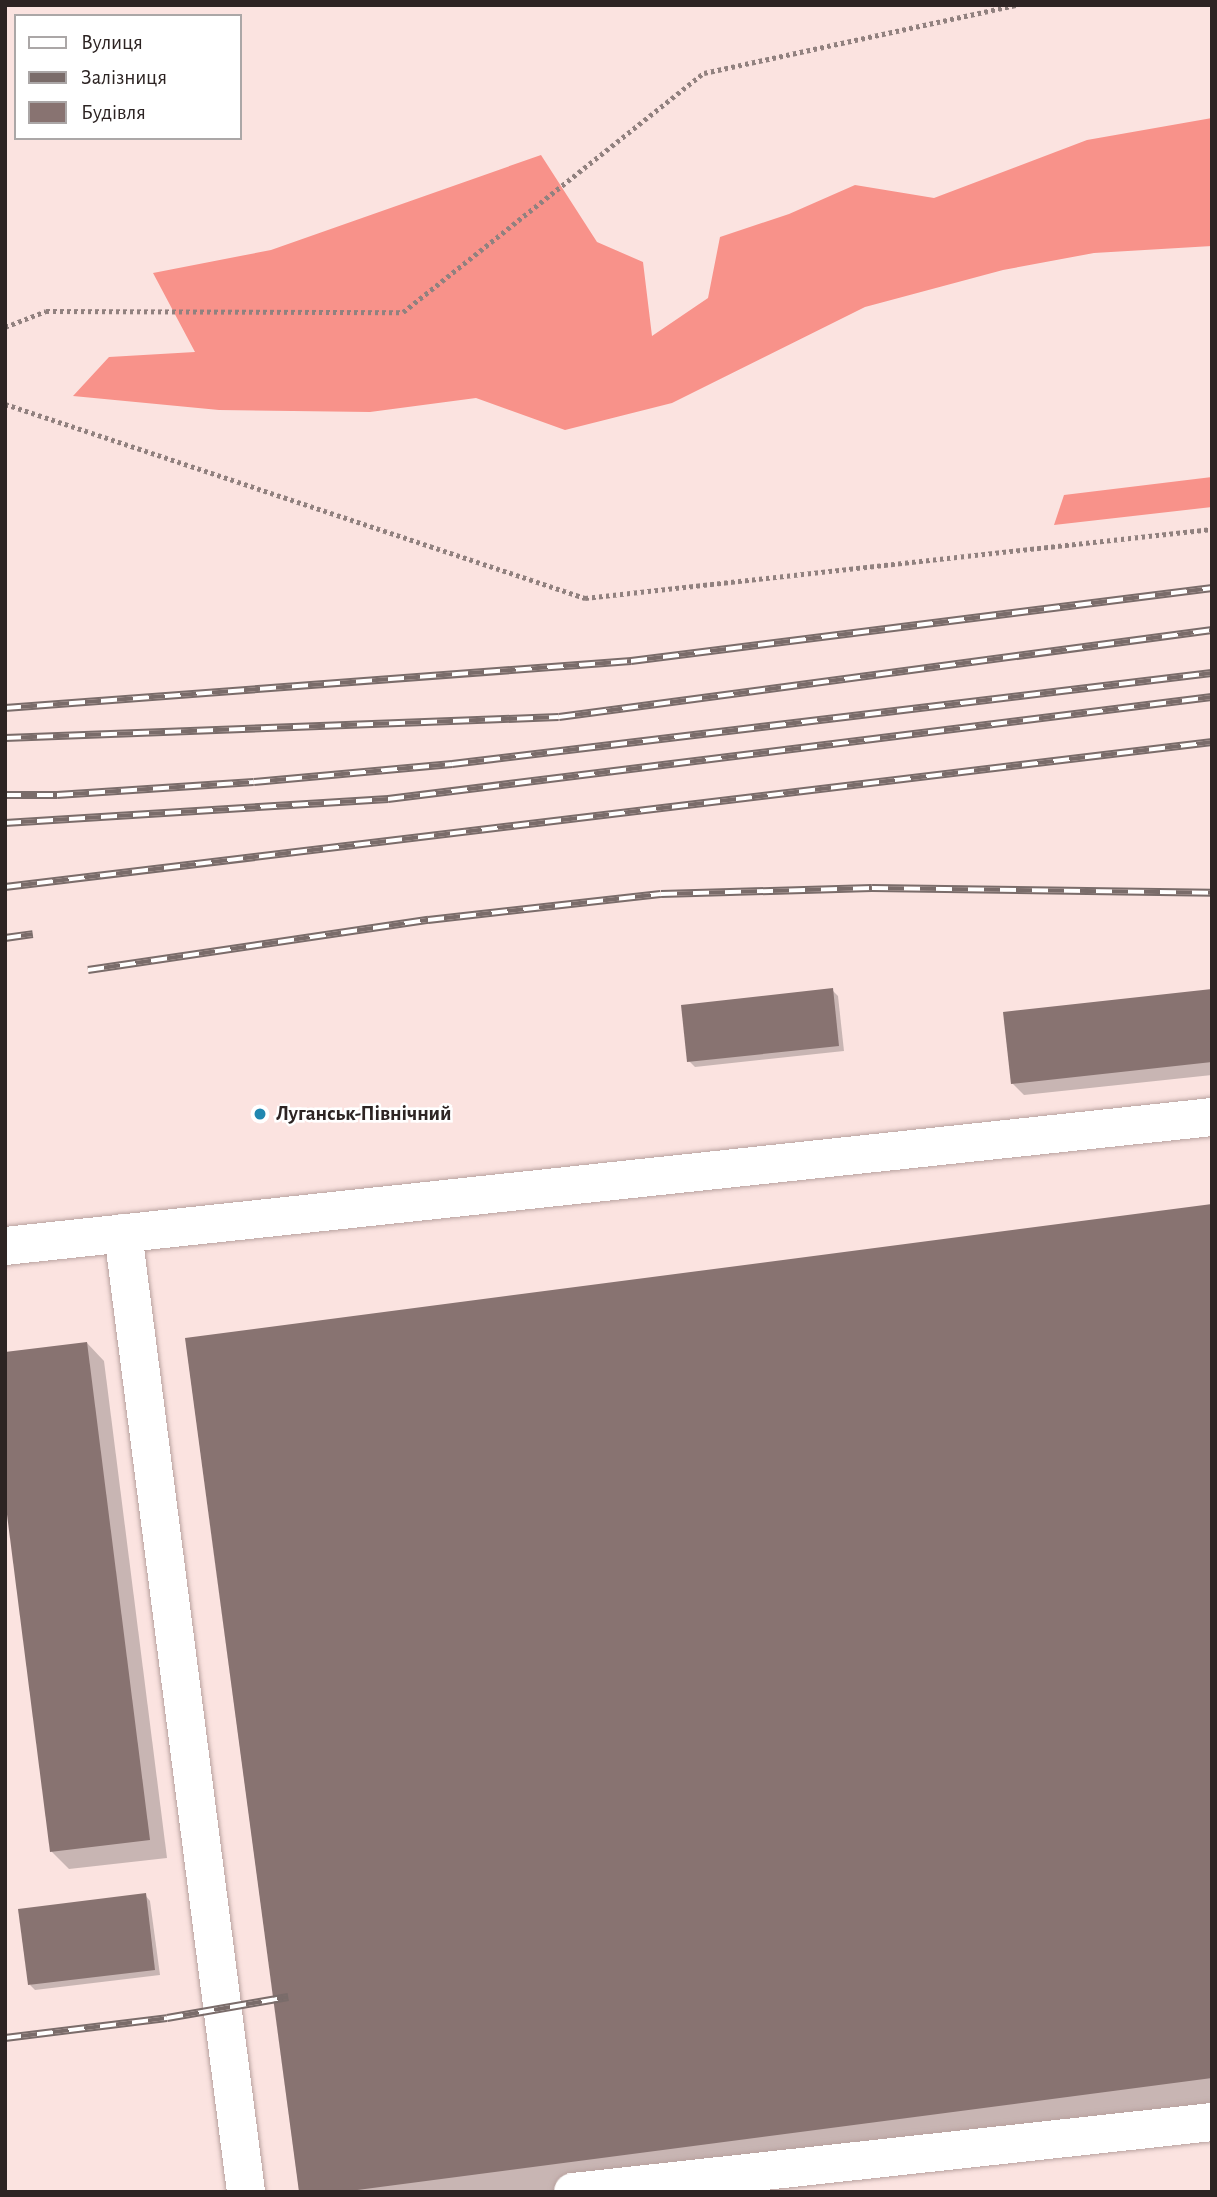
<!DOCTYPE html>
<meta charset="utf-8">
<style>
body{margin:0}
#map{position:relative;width:1217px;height:2197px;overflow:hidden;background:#fbe3e0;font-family:"Alegreya Sans",sans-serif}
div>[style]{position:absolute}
.forest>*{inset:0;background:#f8928a}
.shadow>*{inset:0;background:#0003}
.building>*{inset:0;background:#887371}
.path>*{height:4.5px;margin-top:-2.25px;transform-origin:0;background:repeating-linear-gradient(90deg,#91817f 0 3.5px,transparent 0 7px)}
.roads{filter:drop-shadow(0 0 2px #b8a19e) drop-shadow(0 0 2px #b8a19e)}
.minor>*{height:38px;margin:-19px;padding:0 19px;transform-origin:19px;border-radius:19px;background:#fff}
.rail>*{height:8px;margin-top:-4px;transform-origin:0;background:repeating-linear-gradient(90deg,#fff 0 16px,#7a6c6a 0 32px);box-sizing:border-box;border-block:2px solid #7a6c6a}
.dots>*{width:19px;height:19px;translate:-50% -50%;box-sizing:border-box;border:4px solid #fff;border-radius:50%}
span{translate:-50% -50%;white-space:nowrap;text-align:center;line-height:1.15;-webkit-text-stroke:5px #fff;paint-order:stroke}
.poi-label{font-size:21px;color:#2d2423;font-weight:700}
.left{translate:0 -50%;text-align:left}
.frame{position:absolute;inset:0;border:7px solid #2d2423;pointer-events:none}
.legend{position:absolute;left:14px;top:14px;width:228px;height:126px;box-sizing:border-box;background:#fff;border:2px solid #aba7a7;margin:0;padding:9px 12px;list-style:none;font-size:21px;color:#2d2423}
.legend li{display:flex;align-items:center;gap:14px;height:35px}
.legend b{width:35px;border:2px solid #aba7a7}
</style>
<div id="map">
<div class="forest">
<i style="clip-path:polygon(1212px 118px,1212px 246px,1094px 253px,1003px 270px,865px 307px,672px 403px,565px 430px,476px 398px,370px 412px,219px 410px,73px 396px,109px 357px,195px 352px,153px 273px,271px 250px,541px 155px,597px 242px,643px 262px,652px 336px,708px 298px,720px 237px,789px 214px,855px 185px,934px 198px,1087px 140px)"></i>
<i style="clip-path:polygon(1212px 477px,1212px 507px,1054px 525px,1064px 495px)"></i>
</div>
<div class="shadow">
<i style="clip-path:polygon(832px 990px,838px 996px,844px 1051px,695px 1067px,689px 1061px)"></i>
<i style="clip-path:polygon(1212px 991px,1212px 1075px,1024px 1095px,1012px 1083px)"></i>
<i style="clip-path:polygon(1212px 1206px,1212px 2104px,538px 2192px,301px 2192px)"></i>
<i style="clip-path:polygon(87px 1343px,104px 1361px,167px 1858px,69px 1869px,52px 1852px)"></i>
<i style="clip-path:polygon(145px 1895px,150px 1901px,160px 1975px,35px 1990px,30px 1985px)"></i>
</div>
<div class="building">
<i style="clip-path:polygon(833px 988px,839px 1046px,687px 1062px,681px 1005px)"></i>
<i style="clip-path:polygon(1212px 989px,1212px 1062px,1011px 1084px,1003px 1012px)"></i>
<i style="clip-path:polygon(1212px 1204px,1212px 2078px,342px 2192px,299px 2192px,185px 1338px)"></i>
<i style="clip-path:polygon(87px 1342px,150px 1840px,50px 1852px,5px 1499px,5px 1352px)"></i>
<i style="clip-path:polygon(146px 1893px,155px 1970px,28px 1985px,18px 1909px)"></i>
</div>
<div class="path">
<i style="left:5px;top:327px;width:44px;rotate:-21.3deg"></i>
<i style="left:46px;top:311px;width:357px;rotate:0.2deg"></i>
<i style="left:403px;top:312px;width:384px;rotate:-38.5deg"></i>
<i style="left:704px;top:73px;width:319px;rotate:-12.3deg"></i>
<i style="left:5px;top:404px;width:612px;rotate:18.49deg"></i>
<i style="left:585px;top:598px;width:631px;rotate:-6.28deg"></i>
</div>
<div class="roads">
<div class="minor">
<i style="left:123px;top:1233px;width:967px;rotate:82.69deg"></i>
<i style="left:5px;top:1246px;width:1214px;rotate:-6.1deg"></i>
<i style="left:573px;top:2192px;width:643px;rotate:-6.25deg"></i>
</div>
</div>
<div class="rail">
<i style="left:5px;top:708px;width:628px;rotate:-4.29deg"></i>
<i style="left:631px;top:661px;width:586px;rotate:-7.16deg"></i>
<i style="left:5px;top:738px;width:554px;rotate:-2.17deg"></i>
<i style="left:559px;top:717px;width:659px;rotate:-7.59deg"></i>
<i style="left:5px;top:795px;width:52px"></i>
<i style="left:57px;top:795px;width:197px;rotate:-3.8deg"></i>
<i style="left:254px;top:782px;width:199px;rotate:-5.2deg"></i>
<i style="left:452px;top:764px;width:765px;rotate:-6.83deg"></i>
<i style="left:5px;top:823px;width:384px;rotate:-3.6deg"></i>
<i style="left:388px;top:799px;width:830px;rotate:-7.06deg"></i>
<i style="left:5px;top:887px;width:1216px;rotate:-6.85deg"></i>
<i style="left:5px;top:938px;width:28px;rotate:-8deg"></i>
<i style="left:88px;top:970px;width:344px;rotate:-8.4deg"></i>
<i style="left:428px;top:920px;width:234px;rotate:-6.4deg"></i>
<i style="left:661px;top:894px;width:211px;rotate:-1.6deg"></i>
<i style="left:872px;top:888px;width:340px;rotate:0.8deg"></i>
<i style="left:5px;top:2038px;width:163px;rotate:-7deg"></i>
<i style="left:167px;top:2018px;width:123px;rotate:-9.8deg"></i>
</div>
<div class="dots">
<i style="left:260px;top:1114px;background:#2087b0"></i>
</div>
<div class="poi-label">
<span class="left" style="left:276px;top:1114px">Луганськ-Північний</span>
</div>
<div class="frame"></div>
<ul class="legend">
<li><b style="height:9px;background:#fff"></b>Вулиця</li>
<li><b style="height:9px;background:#7a6c6a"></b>Залізниця</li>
<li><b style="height:19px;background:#887371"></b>Будівля</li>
</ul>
</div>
